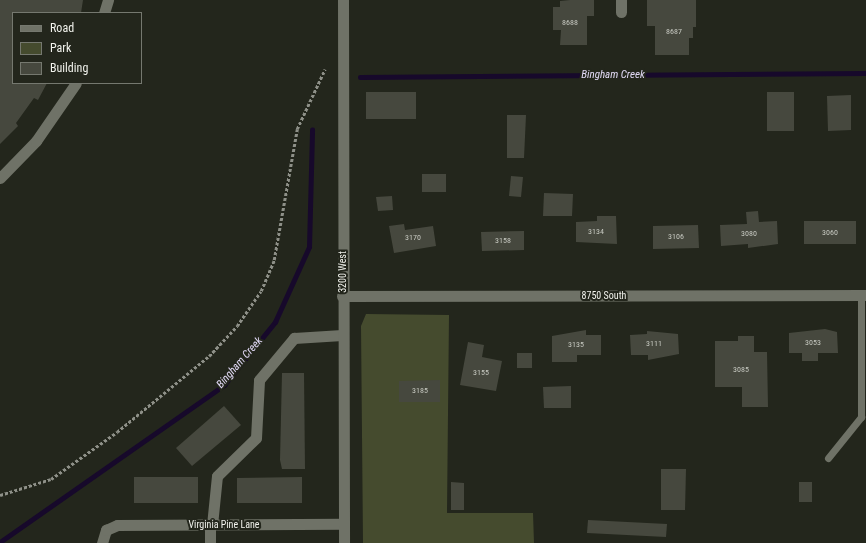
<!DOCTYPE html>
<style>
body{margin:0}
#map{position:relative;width:866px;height:543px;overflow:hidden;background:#23261c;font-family:"Roboto Condensed",sans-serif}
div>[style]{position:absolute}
.green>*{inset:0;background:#454b2e}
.stream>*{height:4.5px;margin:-2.25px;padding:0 2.25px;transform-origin:2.25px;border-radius:2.25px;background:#17092b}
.building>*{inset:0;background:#46483e}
.path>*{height:2.5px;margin-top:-1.25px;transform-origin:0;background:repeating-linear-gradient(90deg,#8e9088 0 3px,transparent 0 5px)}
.service>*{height:7px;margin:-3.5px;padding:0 3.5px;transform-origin:3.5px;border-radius:3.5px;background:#6f7267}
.minor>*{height:11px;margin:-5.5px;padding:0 5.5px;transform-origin:5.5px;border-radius:5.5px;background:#6f7267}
.tertiary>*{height:11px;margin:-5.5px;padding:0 5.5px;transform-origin:5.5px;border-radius:5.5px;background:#6f7267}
span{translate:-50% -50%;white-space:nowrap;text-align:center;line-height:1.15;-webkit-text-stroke:4px #23261c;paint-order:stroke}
.number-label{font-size:8px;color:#c6c8c0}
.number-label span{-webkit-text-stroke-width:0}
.street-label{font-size:10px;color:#f1f2ec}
.water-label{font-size:11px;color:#e1d9f5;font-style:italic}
.legend{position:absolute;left:12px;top:12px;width:130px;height:72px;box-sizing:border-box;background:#23261c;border:1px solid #75786f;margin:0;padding:5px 7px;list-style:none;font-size:12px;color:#f1f2ec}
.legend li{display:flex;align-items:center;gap:8px;height:20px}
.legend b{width:20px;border:1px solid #75786f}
</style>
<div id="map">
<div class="green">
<i style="clip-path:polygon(366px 314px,449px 315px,447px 513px,533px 513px,534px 543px,363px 543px,361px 326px)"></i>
</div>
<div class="stream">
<i style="left:360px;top:77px;width:506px;rotate:-0.45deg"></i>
<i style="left:0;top:542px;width:274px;rotate:-35deg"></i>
<i style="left:224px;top:385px;width:81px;rotate:-51deg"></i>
<i style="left:275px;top:322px;width:82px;rotate:-65.6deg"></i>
<i style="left:309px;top:247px;width:117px;rotate:-88.5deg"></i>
</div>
<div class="building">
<i style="clip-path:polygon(0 0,83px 0,81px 13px,13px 13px,13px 83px,47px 83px,38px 100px,34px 98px,16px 123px,18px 126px,0 144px)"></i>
<i style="clip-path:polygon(570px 0,594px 0,594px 16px,587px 16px,587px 45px,560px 45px,561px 30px,553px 30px,553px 7px,560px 7px,560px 1px)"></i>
<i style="clip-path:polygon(647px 0,696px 0,696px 27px,693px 27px,693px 38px,689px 38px,689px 55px,655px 55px,655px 26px,647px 26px)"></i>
<i style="clip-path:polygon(366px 92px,416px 92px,416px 119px,366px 119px)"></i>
<i style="clip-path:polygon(767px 92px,794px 92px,794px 131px,767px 131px)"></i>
<i style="clip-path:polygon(851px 95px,851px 130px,828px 131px,827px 96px)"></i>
<i style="clip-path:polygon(507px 115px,526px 115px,524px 158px,507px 158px)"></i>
<i style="clip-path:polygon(422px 174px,446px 174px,446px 192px,422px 192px)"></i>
<i style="clip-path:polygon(511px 176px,523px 177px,521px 197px,509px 196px)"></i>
<i style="clip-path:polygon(544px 193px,573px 194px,572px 216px,543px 216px)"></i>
<i style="clip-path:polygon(392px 196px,393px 210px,378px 211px,376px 197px)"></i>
<i style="clip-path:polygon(758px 211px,759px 222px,777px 221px,778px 244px,748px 248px,748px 244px,721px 246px,720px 225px,747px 224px,746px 212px)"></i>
<i style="clip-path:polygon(597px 216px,616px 216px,617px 244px,576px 242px,576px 222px,597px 221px)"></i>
<i style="clip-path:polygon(804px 221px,856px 221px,856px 244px,804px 244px)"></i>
<i style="clip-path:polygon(404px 224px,405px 230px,433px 226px,436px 246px,394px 253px,389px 226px)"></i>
<i style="clip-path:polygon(698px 225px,699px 248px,653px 249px,653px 226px)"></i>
<i style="clip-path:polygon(524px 231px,524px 250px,482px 251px,481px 232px)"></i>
<i style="clip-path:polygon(825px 329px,837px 332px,838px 353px,818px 353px,818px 361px,802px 361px,802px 353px,789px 353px,789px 333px)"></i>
<i style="clip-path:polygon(586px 330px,586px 335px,601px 335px,601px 355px,577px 355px,577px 362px,552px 362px,552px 336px)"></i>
<i style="clip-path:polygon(647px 331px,678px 334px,679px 354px,648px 360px,648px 355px,631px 355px,630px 335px,647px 334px)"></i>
<i style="clip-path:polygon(738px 336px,754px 336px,754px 352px,767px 352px,768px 407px,742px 407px,742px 387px,715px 387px,715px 341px,738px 341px)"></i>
<i style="clip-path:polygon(468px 342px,484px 345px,482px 357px,502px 361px,496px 391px,460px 385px)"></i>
<i style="clip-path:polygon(517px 353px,532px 353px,532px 368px,517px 368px)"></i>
<i style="clip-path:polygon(282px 373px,304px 373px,305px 469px,282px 469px,280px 460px)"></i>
<i style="clip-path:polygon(440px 380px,440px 402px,399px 402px,399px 381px)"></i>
<i style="clip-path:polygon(571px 386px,571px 408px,544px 408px,543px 387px)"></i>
<i style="clip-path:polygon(224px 406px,241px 425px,192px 466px,176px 448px)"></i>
<i style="clip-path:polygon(661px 469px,686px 469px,685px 510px,661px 510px)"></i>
<i style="clip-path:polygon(134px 477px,198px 477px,198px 503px,134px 503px)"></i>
<i style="clip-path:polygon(302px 477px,302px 503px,237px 503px,237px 478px)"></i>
<i style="clip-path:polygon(451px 482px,464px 483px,464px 510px,451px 510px)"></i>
<i style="clip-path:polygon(799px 482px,812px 482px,812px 502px,799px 502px)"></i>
<i style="clip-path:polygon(588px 520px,667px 524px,666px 537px,587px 533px)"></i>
</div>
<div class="path">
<i style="left:0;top:495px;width:53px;rotate:-17.4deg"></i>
<i style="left:51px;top:479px;width:81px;rotate:-35.5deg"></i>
<i style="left:117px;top:432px;width:119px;rotate:-39.6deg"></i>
<i style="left:209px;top:356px;width:41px;rotate:-47deg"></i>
<i style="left:237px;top:326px;width:42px;rotate:-55.6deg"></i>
<i style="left:261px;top:291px;width:34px;rotate:-67deg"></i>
<i style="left:274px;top:260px;width:133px;rotate:-80deg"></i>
<i style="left:297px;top:129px;width:66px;rotate:-65deg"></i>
</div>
<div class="service">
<i style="left:828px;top:458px;width:53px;rotate:-51.2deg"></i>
<i style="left:861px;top:417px;width:122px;rotate:-90deg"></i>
</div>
<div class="minor">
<i style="left:621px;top:12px;width:12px;rotate:-90deg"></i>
<i style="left:104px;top:13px;width:14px;rotate:-73deg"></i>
<i style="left:0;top:178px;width:52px;rotate:-45.8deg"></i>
<i style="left:36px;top:141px;width:70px;rotate:-55.4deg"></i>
<i style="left:342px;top:296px;width:524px;rotate:-0.11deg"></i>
<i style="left:210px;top:525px;width:18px;rotate:90deg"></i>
<i style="left:212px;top:525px;width:49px;rotate:-84.2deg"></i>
<i style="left:217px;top:476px;width:54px;rotate:-44.3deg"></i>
<i style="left:256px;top:438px;width:58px;rotate:-87deg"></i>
<i style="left:259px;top:380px;width:55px;rotate:-50.2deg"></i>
<i style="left:294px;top:338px;width:48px;rotate:-3.6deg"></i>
<i style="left:102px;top:543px;width:14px;rotate:-73deg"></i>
<i style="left:106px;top:530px;width:12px;rotate:-24deg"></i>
<i style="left:117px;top:525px;width:226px;rotate:-0.3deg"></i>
</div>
<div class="tertiary">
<i style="left:343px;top:0;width:543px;rotate:89.89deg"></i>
</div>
<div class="number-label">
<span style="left:570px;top:23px">8688</span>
<span style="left:674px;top:32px">8687</span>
<span style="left:596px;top:232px">3134</span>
<span style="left:830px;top:233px">3060</span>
<span style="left:749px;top:234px">3080</span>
<span style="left:676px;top:237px">3106</span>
<span style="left:413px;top:238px">3170</span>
<span style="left:503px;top:241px">3158</span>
<span style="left:813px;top:343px">3053</span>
<span style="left:654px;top:344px">3111</span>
<span style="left:576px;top:345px">3135</span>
<span style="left:741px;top:370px">3085</span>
<span style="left:481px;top:373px">3155</span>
<span style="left:420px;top:391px">3185</span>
</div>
<div class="street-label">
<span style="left:343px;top:272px;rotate:-90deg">3200 West</span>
<span style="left:604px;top:296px">8750 South</span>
<span style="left:224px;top:525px">Virginia Pine Lane</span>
</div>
<div class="water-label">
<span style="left:613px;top:75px">Bingham Creek</span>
<span style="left:240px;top:363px;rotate:-49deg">Bingham Creek</span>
</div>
<ul class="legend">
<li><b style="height:5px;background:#6f7267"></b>Road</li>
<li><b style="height:11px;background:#454b2e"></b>Park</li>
<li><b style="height:11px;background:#46483e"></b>Building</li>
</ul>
</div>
